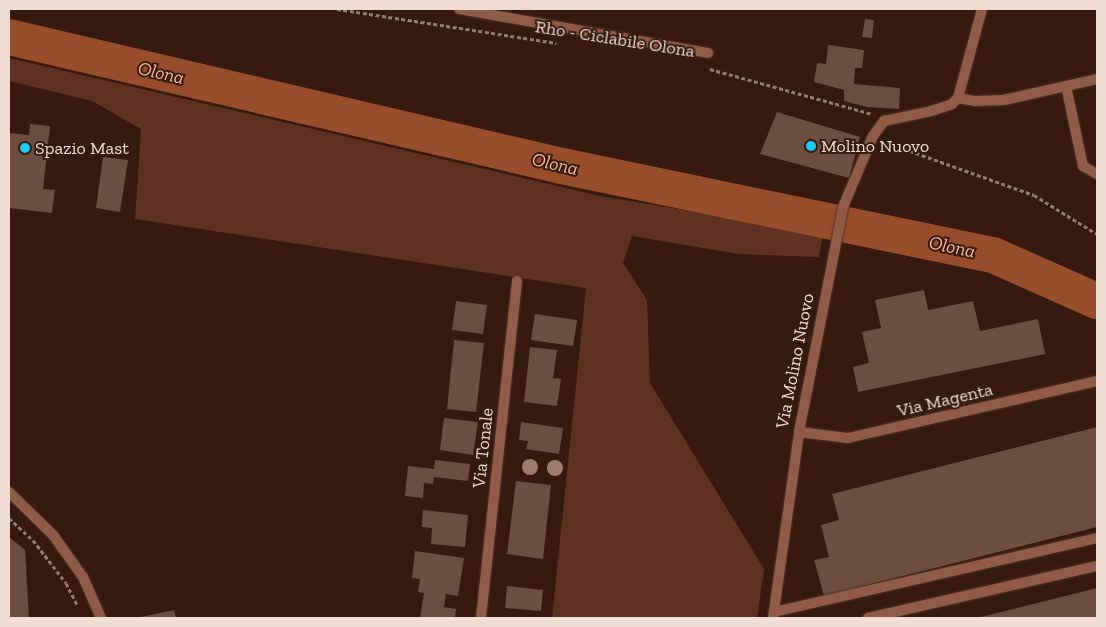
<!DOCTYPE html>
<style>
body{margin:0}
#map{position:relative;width:1106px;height:627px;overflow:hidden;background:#351a0d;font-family:"Zilla Slab",serif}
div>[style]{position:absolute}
.green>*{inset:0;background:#5e321e}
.river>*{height:36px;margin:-18px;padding:0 18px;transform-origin:18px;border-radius:18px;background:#984e2b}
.building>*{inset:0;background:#6c4d40}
.path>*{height:3px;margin-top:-1.5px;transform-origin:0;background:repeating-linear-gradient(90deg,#937c71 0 4px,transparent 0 6.5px)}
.roads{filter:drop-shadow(0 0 1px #4f3529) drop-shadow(0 0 1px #4f3529)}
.lane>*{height:10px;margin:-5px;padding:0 5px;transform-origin:5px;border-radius:5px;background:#905c45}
.street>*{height:10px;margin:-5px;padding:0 5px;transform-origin:5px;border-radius:5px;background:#905c45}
.trees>*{width:16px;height:16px;margin:-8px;border-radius:50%;background:#a07b6b}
.dots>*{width:14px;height:14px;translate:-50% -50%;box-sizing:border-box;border:2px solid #351a0d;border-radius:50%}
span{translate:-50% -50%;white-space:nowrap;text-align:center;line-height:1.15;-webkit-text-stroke:4px #351a0d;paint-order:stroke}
.street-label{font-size:18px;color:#efdcd3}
.poi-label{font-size:18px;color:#efdcd3}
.left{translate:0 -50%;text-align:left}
.water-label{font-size:19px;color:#fab99d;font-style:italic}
.frame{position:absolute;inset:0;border:10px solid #efdcd3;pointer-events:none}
</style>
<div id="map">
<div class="green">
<i style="clip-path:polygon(9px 58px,600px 196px,823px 233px,819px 257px,738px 254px,632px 236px,623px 263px,647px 300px,650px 383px,764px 569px,757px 618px,552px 618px,586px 288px,135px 219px,141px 129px,92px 101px,9px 81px)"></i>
</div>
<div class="river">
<i style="left:9px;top:37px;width:568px;rotate:13.13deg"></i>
<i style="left:562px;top:166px;width:440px;rotate:11.7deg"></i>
<i style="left:993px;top:255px;width:114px;rotate:23.9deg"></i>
</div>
<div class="building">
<i style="clip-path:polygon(865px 19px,874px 20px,872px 38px,862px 37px)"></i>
<i style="clip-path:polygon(828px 45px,864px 50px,862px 68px,855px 68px,854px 84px,900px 88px,899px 109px,867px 107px,844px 101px,844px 90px,814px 82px,817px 63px,826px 64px)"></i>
<i style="clip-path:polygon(777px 112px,860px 137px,849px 178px,760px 154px)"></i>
<i style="clip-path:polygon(30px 124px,50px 126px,43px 189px,55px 190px,52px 213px,9px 208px,9px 133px,29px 135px)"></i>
<i style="clip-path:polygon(103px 157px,128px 160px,120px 212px,96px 208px)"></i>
<i style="clip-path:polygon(924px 290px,928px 310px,973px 301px,980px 331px,1038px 319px,1045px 354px,858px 392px,853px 367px,869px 363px,862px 332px,881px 328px,875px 300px)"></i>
<i style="clip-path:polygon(456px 301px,487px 305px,483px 334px,452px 330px)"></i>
<i style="clip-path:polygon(535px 314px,577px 320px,573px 346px,531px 340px)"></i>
<i style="clip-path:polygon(454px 340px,484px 343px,476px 412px,447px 409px)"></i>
<i style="clip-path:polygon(530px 347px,557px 350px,553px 378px,561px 379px,557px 406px,524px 402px)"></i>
<i style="clip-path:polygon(444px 418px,478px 422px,473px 455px,440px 450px)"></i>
<i style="clip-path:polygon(521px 422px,563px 428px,559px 454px,526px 449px,528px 441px,519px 440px)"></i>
<i style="clip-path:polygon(1097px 427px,1097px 527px,824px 596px,814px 560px,829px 557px,821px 525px,839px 520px,832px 494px)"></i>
<i style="clip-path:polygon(435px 460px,470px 464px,468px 481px,434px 477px,433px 484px,424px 483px,423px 498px,405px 496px,408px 466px,434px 469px)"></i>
<i style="clip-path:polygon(516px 481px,551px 485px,543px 559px,507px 554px)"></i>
<i style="clip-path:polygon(423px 510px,468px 515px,465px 547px,431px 544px,432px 528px,422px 527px)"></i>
<i style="clip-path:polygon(9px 537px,25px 550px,29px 618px,9px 618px)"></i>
<i style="clip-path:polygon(415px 551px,464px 558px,458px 596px,446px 594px,444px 607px,456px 609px,455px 618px,420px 618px,424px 593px,418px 592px,420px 579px,412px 578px)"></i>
<i style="clip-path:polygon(507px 586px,543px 590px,541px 611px,505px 608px)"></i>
<i style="clip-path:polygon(1097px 588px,1097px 618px,977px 618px)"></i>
<i style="clip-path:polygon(174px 610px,176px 618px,141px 618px,141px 617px)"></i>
</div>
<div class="path">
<i style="left:337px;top:9px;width:222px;rotate:8.8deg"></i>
<i style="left:710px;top:69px;width:168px;rotate:15.5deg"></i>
<i style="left:885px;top:142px;width:158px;rotate:19.6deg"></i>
<i style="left:1034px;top:195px;width:74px;rotate:31.8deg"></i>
<i style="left:9px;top:518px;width:33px;rotate:43deg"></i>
<i style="left:33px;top:540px;width:54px;rotate:52.5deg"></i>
<i style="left:66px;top:583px;width:25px;rotate:63deg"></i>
</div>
<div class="roads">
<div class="lane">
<i style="left:1066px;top:86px;width:82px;rotate:78deg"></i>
<i style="left:1083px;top:166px;width:16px;rotate:30deg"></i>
<i style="left:958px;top:98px;width:17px;rotate:10deg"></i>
<i style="left:975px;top:101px;width:29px;rotate:-2deg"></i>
<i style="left:1004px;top:100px;width:95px;rotate:-12.7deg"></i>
<i style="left:774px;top:612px;width:331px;rotate:-12.9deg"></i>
<i style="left:868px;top:618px;width:235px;rotate:-12.8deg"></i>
</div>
<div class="street">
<i style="left:459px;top:9px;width:253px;rotate:10deg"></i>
<i style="left:799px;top:432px;width:49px;rotate:7deg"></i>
<i style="left:848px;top:438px;width:255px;rotate:-12.9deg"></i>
<i style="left:9px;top:492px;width:62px;rotate:44.3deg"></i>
<i style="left:53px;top:535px;width:52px;rotate:54.5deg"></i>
<i style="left:83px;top:577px;width:45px;rotate:66.3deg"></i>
<i style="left:481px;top:618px;width:339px;rotate:-83.9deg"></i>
<i style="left:773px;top:618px;width:188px;rotate:-82deg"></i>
<i style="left:799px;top:432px;width:229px;rotate:-78.9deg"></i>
<i style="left:843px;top:207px;width:77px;rotate:-67.1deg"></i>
<i style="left:873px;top:136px;width:19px;rotate:-54deg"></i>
<i style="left:884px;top:121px;width:48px;rotate:-12deg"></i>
<i style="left:931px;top:111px;width:22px;rotate:-18deg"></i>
<i style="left:952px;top:104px;width:8px;rotate:-45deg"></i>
<i style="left:958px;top:98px;width:92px;rotate:-74.9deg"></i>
</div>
</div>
<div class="trees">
<i style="left:530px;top:467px"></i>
<i style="left:555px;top:468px"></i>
</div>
<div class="dots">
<i style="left:811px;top:146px;background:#19cafc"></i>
<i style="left:25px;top:148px;background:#19cafc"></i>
</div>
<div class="street-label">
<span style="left:615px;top:39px;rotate:9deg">Rho - Ciclabile Olona</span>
<span style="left:795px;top:361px;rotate:-79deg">Via Molino Nuovo</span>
<span style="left:945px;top:400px;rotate:-13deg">Via Magenta</span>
<span style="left:483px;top:448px;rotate:-84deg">Via Tonale</span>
</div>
<div class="poi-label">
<span class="left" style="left:821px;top:146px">Molino Nuovo</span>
<span class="left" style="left:35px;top:148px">Spazio Mast</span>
</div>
<div class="water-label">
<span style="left:161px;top:73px;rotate:13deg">Olona</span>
<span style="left:555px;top:164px;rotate:13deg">Olona</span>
<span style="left:952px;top:247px;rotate:12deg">Olona</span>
</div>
<div class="frame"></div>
</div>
